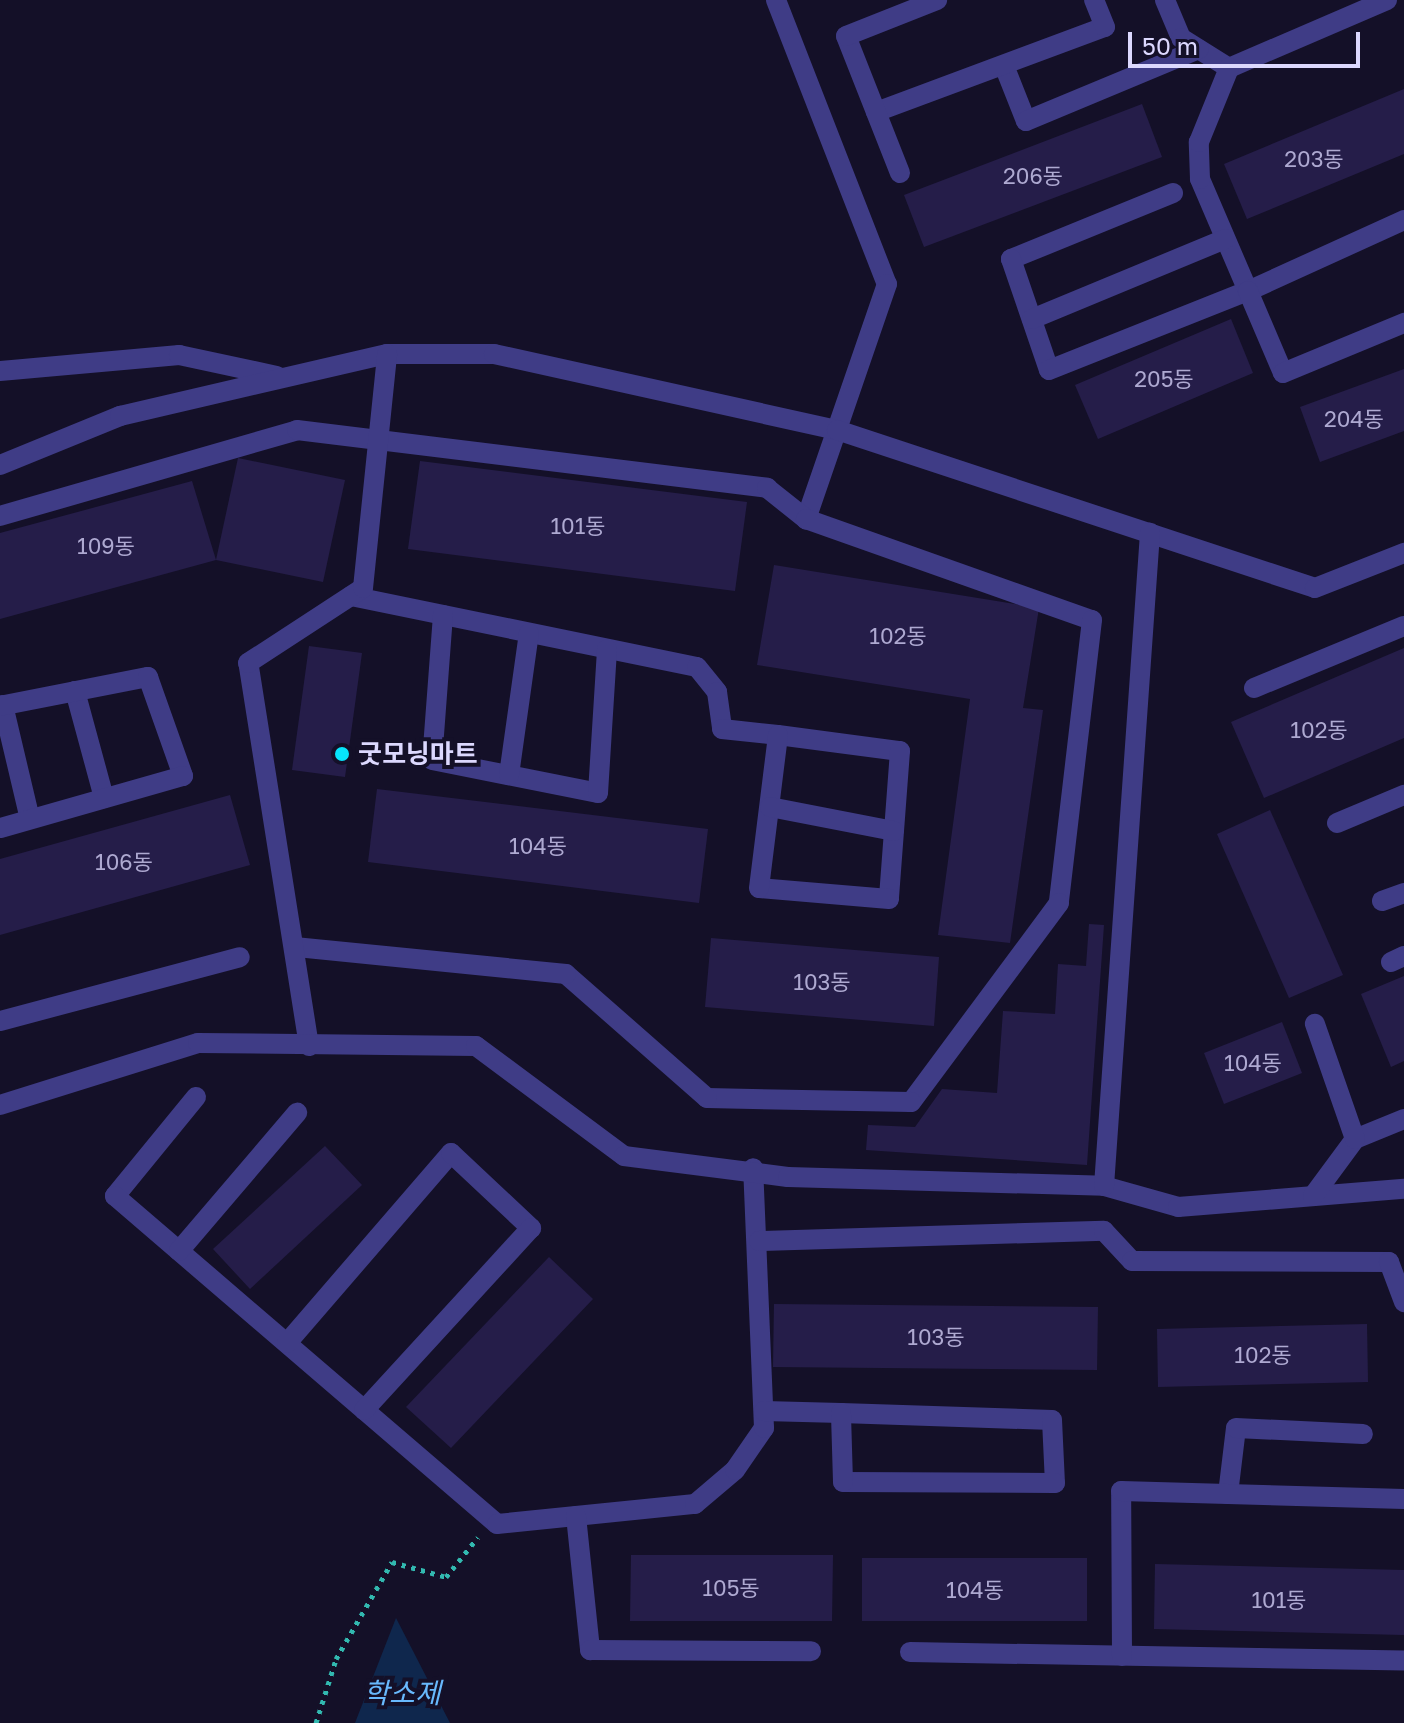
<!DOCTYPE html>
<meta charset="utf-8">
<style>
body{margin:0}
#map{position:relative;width:1404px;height:1723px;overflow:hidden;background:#141028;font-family:"Golos Text","Noto Sans KR",sans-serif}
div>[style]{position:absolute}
.water>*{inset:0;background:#0f274d}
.building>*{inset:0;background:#251d49}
.path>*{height:5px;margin-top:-2.5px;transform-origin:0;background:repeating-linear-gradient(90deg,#32b9b0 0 4px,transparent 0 10px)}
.minor>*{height:20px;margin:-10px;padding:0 10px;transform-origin:10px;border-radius:10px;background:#3f3c86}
.dots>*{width:22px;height:22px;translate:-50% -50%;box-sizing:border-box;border:4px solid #141028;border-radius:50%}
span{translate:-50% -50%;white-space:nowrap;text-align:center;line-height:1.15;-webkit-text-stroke:8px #141028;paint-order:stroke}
.number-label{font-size:22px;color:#aea9d1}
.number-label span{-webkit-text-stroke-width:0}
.poi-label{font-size:26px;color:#dcd8fe;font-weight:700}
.left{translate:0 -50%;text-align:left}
.water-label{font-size:28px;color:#68b9fd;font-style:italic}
.scale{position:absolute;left:1128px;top:32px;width:232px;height:36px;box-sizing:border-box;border:4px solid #dcd8fe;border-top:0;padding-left:10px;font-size:24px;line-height:28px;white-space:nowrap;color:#dcd8fe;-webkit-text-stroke:6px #141028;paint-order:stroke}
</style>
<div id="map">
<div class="water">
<i style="clip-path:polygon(396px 1618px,450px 1723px,355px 1723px)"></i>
</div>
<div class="building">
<i style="clip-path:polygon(1404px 89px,1404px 154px,1247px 219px,1224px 164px)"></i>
<i style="clip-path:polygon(1142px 104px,1162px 157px,924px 247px,904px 195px)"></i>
<i style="clip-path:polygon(1231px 319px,1253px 373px,1098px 439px,1075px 385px)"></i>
<i style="clip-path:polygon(1404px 369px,1404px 431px,1320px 462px,1300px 407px)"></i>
<i style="clip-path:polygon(238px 458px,345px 480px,323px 582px,216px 560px)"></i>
<i style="clip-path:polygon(420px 461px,747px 502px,735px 591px,408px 549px)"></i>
<i style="clip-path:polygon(192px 481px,216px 560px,0 619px,0 533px)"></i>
<i style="clip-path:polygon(774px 565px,1039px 608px,1023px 708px,1043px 710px,1010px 943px,938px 935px,970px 699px,757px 665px)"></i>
<i style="clip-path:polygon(309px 646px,362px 653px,345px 777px,292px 770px)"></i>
<i style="clip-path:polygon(1404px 648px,1404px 738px,1264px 798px,1231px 722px)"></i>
<i style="clip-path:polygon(377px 789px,708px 829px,699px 903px,368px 862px)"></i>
<i style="clip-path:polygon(230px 795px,250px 865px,0 935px,0 859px)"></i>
<i style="clip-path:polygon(1270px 810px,1343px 975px,1289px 998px,1217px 834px)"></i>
<i style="clip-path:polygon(1089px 924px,1104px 925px,1087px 1165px,866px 1150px,868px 1125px,915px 1127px,942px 1089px,997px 1093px,1003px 1011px,1055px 1014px,1058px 964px,1086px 966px)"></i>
<i style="clip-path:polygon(711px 938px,939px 957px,934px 1026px,705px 1007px)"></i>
<i style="clip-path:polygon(1404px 976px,1404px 1061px,1391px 1067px,1361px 994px)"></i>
<i style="clip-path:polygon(1282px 1022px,1302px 1073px,1224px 1104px,1204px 1053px)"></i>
<i style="clip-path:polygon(325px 1146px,362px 1185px,250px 1289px,213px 1249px)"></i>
<i style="clip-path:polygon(549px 1257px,593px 1299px,451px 1448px,406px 1407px)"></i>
<i style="clip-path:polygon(774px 1304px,1098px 1307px,1097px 1370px,773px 1367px)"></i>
<i style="clip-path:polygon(1367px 1324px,1368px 1382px,1158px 1387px,1157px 1329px)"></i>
<i style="clip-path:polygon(631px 1555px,833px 1555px,832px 1621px,630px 1621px)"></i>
<i style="clip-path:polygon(862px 1558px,1087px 1558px,1087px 1621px,862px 1621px)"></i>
<i style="clip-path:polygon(1155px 1564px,1404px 1570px,1404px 1635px,1154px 1629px)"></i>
</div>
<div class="path">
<i style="left:316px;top:1723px;width:67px;rotate:-72.6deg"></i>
<i style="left:336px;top:1659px;width:112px;rotate:-60deg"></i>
<i style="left:392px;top:1562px;width:56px;rotate:15.5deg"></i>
<i style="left:446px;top:1577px;width:51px;rotate:-51.3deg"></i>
</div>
<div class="minor">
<i style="left:776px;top:0;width:305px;rotate:68.7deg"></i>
<i style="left:887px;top:284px;width:249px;rotate:109deg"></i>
<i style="left:1165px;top:0;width:41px;rotate:67.2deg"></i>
<i style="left:1181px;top:38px;width:57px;rotate:32deg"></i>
<i style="left:1229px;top:68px;width:172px;rotate:-23.3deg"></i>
<i style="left:1005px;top:68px;width:57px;rotate:68.4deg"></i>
<i style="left:1026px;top:121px;width:187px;rotate:-22.6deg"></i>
<i style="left:876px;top:112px;width:244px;rotate:-20.4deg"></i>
<i style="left:1105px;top:27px;width:29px;rotate:-112deg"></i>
<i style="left:900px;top:173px;width:147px;rotate:-111.5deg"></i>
<i style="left:846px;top:36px;width:98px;rotate:-21.6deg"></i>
<i style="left:1173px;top:193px;width:175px;rotate:157.8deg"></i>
<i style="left:1011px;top:259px;width:117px;rotate:71.1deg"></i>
<i style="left:1049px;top:370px;width:214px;rotate:-21.7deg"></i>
<i style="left:1248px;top:291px;width:122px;rotate:-113.2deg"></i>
<i style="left:1200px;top:179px;width:37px;rotate:-92deg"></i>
<i style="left:1199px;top:142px;width:80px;rotate:-67.9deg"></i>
<i style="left:1404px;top:220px;width:171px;rotate:155.5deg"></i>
<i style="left:1248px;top:291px;width:89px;rotate:66.9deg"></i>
<i style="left:1283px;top:373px;width:131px;rotate:-22.5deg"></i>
<i style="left:1032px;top:319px;width:209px;rotate:-22.5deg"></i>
<i style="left:0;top:371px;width:180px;rotate:-5.1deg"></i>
<i style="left:179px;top:355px;width:100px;rotate:12.1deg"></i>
<i style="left:0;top:465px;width:130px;rotate:-22.2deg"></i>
<i style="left:120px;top:416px;width:274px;rotate:-13.1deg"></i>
<i style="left:387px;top:354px;width:107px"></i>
<i style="left:494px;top:354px;width:351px;rotate:12.5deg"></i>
<i style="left:837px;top:430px;width:503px;rotate:18.29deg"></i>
<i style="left:1315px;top:588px;width:96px;rotate:-21.5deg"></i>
<i style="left:0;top:516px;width:309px;rotate:-16.1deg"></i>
<i style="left:297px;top:430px;width:474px;rotate:7deg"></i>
<i style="left:767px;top:488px;width:50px;rotate:38.5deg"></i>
<i style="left:806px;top:519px;width:303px;rotate:19.5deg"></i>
<i style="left:1092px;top:620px;width:285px;rotate:96.7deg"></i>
<i style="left:1059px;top:903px;width:248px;rotate:126.6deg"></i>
<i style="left:911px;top:1102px;width:204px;rotate:-178.9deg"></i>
<i style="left:707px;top:1098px;width:188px;rotate:-138.7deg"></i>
<i style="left:566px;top:974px;width:273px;rotate:-174.3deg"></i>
<i style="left:351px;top:596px;width:353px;rotate:11.6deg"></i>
<i style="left:697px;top:667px;width:32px;rotate:51deg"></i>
<i style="left:717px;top:692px;width:37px;rotate:82deg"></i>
<i style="left:722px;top:729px;width:56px;rotate:6.1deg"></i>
<i style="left:778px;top:735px;width:123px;rotate:7.5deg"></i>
<i style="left:900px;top:751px;width:148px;rotate:94.3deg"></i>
<i style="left:889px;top:899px;width:130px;rotate:-175.2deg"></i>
<i style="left:759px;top:888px;width:154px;rotate:-82.9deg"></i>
<i style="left:443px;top:615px;width:145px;rotate:94.3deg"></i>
<i style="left:432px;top:760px;width:169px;rotate:11.2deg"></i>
<i style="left:598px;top:793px;width:144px;rotate:-86.4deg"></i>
<i style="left:1254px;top:688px;width:162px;rotate:-22.5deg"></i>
<i style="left:75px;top:691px;width:111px;rotate:74.8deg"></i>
<i style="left:3px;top:705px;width:117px;rotate:76.7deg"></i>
<i style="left:0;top:706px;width:151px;rotate:-11.1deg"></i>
<i style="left:148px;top:677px;width:105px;rotate:70.5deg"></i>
<i style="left:183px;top:776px;width:190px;rotate:164.1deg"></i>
<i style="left:509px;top:775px;width:143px;rotate:-82deg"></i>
<i style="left:770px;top:807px;width:126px;rotate:11deg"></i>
<i style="left:1337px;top:823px;width:73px;rotate:-22.7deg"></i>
<i style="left:1382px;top:901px;width:23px;rotate:-20deg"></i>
<i style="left:1391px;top:962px;width:14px;rotate:-25deg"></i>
<i style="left:0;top:1021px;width:248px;rotate:-14.9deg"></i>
<i style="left:309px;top:1046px;width:388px;rotate:-99deg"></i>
<i style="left:248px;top:663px;width:137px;rotate:-33.1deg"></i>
<i style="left:363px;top:588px;width:235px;rotate:-84.1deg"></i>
<i style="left:196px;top:1097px;width:128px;rotate:129.3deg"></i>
<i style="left:115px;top:1196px;width:503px;rotate:40.65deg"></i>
<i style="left:497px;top:1524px;width:199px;rotate:-5.8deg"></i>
<i style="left:695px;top:1504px;width:52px;rotate:-40.4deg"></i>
<i style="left:735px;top:1470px;width:51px;rotate:-55.4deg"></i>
<i style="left:764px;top:1428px;width:260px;rotate:-92.4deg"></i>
<i style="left:0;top:1105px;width:207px;rotate:-17.4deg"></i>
<i style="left:198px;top:1043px;width:278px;rotate:0.6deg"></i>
<i style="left:476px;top:1046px;width:184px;rotate:36.6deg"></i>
<i style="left:624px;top:1156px;width:165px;rotate:7.3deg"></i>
<i style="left:788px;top:1177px;width:316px;rotate:1.6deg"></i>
<i style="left:1104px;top:1186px;width:77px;rotate:15.8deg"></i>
<i style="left:1178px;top:1207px;width:227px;rotate:-4.6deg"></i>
<i style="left:1355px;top:1139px;width:53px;rotate:-22.2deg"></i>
<i style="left:1104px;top:1186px;width:655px;rotate:-85.97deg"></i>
<i style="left:1313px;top:1196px;width:71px;rotate:-53.6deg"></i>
<i style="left:1355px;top:1139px;width:122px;rotate:-109.2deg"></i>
<i style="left:759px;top:1241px;width:345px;rotate:-1.7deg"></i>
<i style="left:1104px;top:1231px;width:41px;rotate:47deg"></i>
<i style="left:1132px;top:1261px;width:257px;rotate:0.2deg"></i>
<i style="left:1389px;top:1262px;width:43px;rotate:69.4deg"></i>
<i style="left:179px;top:1251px;width:182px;rotate:-49.5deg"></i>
<i style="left:287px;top:1343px;width:251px;rotate:-49.2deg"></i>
<i style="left:451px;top:1153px;width:110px;rotate:43.2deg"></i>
<i style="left:531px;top:1228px;width:247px;rotate:132.5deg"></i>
<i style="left:764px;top:1411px;width:77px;rotate:1.5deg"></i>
<i style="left:841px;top:1413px;width:211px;rotate:1.9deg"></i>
<i style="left:1052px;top:1420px;width:63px;rotate:87.3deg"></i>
<i style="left:1055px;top:1483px;width:212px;rotate:-179.7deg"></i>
<i style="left:843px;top:1482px;width:69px;rotate:-91.7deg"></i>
<i style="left:1228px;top:1494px;width:66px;rotate:-83.1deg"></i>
<i style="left:1236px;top:1428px;width:127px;rotate:2.7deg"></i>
<i style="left:576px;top:1516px;width:135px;rotate:84deg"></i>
<i style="left:590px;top:1650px;width:221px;rotate:0.3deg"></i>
<i style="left:910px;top:1652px;width:494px;rotate:1deg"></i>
<i style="left:1122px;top:1656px;width:165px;rotate:-90.3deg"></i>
<i style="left:1121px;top:1491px;width:283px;rotate:1.6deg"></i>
</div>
<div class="dots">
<i style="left:342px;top:754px;background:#07e4fb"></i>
</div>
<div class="number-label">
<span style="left:1314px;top:159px">203동</span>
<span style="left:1033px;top:176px">206동</span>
<span style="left:1164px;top:379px">205동</span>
<span style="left:1354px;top:419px">204동</span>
<span style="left:578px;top:526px">101동</span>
<span style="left:106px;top:546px">109동</span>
<span style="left:898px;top:636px">102동</span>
<span style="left:1319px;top:730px">102동</span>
<span style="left:538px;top:846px">104동</span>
<span style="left:124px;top:862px">106동</span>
<span style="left:822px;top:982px">103동</span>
<span style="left:1253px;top:1063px">104동</span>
<span style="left:936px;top:1337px">103동</span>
<span style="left:1263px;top:1355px">102동</span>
<span style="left:731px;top:1588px">105동</span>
<span style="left:975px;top:1590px">104동</span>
<span style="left:1279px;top:1600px">101동</span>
</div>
<div class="poi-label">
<span class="left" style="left:358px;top:754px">굿모닝마트</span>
</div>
<div class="water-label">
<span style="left:402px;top:1693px">학소제</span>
</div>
<div class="scale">50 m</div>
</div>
